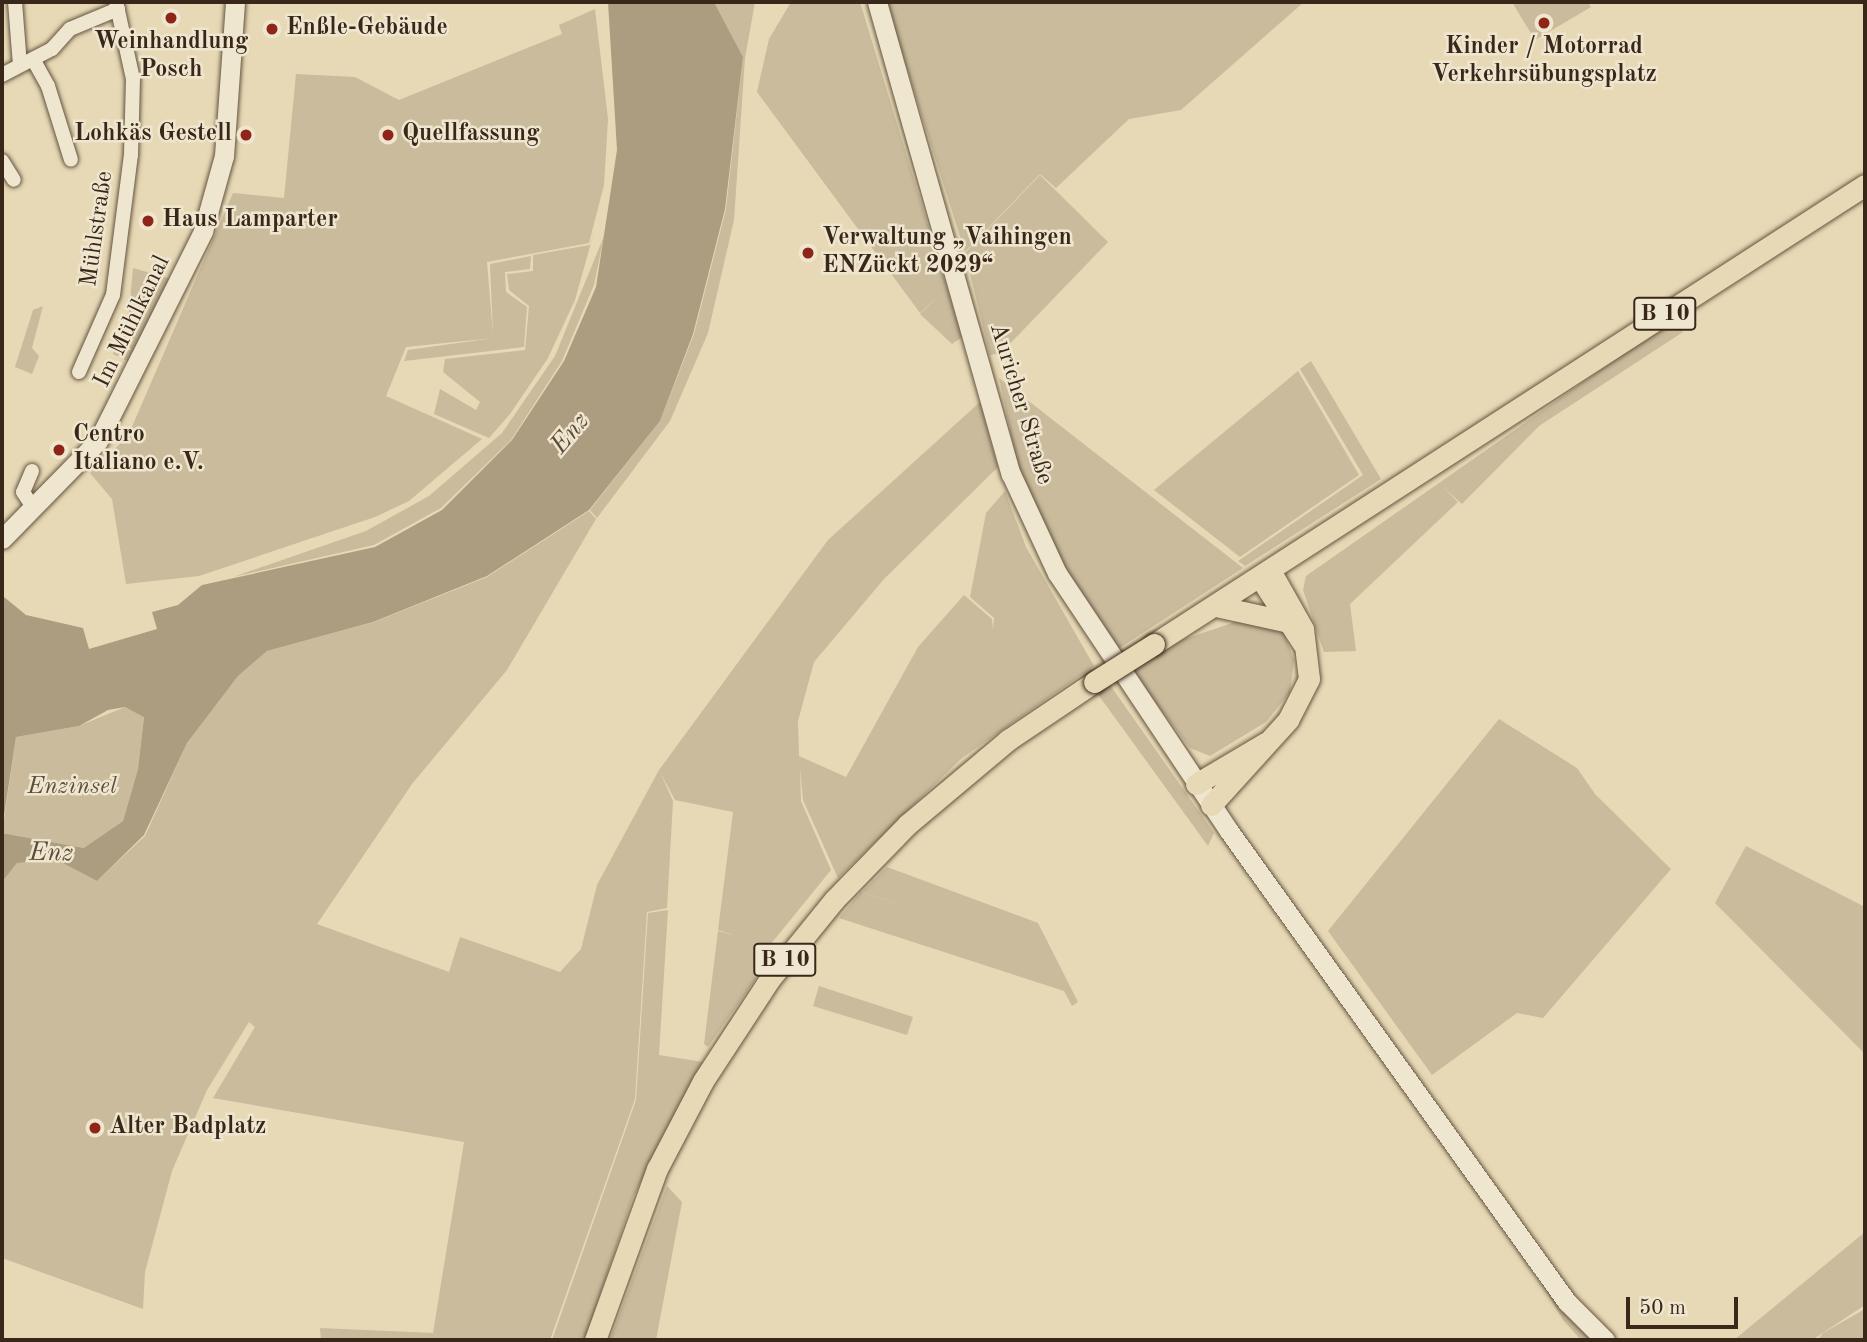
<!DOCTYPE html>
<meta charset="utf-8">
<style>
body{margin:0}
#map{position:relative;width:1867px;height:1342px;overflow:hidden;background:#e7d9b5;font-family:"Old Standard TT",serif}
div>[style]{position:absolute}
.green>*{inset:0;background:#c9bb9b}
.water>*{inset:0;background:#ac9c80}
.roads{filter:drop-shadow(0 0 2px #645441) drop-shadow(0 0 2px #645441)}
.street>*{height:14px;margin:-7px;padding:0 7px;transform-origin:7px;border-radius:7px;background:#efe6cf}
.secondary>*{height:19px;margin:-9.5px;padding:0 9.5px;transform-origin:9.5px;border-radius:9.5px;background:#efe6cf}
.primary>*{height:21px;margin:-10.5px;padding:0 10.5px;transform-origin:10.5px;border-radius:10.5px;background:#e7d9b5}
.bridges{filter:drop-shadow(0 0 2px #39271a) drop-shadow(0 0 2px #39271a)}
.primary-bridge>*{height:21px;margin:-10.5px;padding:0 10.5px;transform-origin:10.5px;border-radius:10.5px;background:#e7d9b5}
.dots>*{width:19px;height:19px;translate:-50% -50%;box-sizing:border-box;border:4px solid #efe6cf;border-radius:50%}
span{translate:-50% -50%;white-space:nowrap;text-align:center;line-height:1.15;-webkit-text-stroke:5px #efe6cf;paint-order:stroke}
.shield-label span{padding:2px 5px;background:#efe6cf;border:2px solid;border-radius:5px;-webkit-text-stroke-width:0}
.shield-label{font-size:23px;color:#39271a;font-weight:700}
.poi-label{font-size:24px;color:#39271a;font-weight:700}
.left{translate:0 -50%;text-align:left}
.right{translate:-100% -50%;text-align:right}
.street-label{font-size:24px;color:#39271a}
.park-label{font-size:24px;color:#5d4c3a;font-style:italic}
.water-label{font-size:26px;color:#5c4a39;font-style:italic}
.frame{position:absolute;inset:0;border:4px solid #39271a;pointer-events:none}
.scale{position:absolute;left:1626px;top:1297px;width:112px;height:32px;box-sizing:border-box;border:4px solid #39271a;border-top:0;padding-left:9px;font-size:21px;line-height:24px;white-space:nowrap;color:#39271a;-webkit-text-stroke:5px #efe6cf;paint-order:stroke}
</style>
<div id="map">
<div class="green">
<i style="clip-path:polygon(714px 2px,755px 2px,745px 58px,734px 220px,708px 333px,670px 421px,597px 518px,590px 510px,660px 421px,694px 334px,726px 209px,743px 57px)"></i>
<i style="clip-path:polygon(791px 2px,860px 2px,962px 337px,952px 344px,920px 314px,938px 296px,920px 313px,757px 92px,769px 39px)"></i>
<i style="clip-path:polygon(886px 2px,1304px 2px,1181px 110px,1129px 119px,1056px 188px,1040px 174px,965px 252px)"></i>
<i style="clip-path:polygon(1512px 2px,1588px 2px,1591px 7px,1535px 40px)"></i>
<i style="clip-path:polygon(595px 9px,608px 119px,604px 185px,589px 243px,487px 262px,493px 335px,490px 264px,531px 256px,530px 269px,505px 272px,506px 292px,527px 307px,524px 347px,404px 361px,408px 350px,494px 338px,406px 347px,386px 396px,482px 439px,409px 501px,375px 517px,199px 576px,126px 584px,112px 499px,90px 473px,128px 436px,233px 193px,284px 198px,296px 74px,355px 77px,399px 100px,562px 34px,559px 25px)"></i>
<i style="clip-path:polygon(1040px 175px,1108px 242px,1001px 353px,990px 355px,965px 253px)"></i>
<i style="clip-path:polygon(596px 225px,575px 300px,548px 358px,510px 414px,489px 438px,434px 414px,440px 389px,476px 410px,480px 402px,443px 372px,445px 359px,525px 350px,529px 306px,509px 290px,507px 274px,533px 271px,533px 255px,590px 245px)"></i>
<i style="clip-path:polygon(604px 236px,594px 285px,562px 361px,511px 440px,441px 508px,374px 545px,233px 577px,366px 531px,429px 496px,502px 433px,555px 356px)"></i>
<i style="clip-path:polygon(133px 268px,171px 279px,133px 364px,113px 354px,129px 312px)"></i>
<i style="clip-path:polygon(43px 306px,32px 348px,39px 356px,32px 374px,15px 367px,33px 310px)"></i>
<i style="clip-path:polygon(1675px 318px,1683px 332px,1539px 426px,1462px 504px,1443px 487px,1458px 502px,1350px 604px,1356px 651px,1324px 652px,1303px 590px,1306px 576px)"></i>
<i style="clip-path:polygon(1311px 361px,1381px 479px,1245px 566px,1238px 561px,1363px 475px,1300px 369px)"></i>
<i style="clip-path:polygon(1298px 371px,1359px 475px,1240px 557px,1154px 490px)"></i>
<i style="clip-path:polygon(999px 378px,1243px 568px,1115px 651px,1063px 568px,1018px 467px)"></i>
<i style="clip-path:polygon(980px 402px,998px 467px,884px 579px,814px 662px,798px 721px,799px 756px,846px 777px,918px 647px,964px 595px,992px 619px,993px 630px,994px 618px,970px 597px,986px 513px,1005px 491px,1026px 547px,1094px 666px,962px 758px,838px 878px,803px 800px,800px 768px,801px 801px,831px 870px,770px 945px,777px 948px,708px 1047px,704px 1044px,718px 931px,736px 936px,718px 930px,733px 812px,675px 800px,660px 772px,673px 801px,667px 908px,647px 912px,635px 1099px,550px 1340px,321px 1340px,320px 1328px,433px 1333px,464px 1142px,213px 1098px,255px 1027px,249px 1022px,207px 1090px,172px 1171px,145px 1272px,143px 1309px,2px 1258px,2px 882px,17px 863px,57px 860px,97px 881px,145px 836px,187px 743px,238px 676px,267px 651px,374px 622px,487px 577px,589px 511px,596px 519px,507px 670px,412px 784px,317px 924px,449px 972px,460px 937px,560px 972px,581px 949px,597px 885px,659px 770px,828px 540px)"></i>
<i style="clip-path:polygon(1241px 620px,1269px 622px,1284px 633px,1294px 660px,1290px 692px,1266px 722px,1210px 756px,1190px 748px,1132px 671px,1170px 644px)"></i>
<i style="clip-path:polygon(1110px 685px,1214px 833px,1208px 846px,1097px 693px)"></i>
<i style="clip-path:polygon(125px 707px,144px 716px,138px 769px,123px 821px,85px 848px,2px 833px,16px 737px,79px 726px)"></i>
<i style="clip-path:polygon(1499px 719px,1577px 768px,1595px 794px,1671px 869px,1543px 1018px,1517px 1013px,1432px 1075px,1328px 931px)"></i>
<i style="clip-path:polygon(1746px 846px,1865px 907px,1865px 1054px,1715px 903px)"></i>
<i style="clip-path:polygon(887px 867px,1038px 923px,1078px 1002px,1072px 1006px,1064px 991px,839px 918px,861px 892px,929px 914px,862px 892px)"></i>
<i style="clip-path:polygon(668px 910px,659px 1055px,703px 1062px,633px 1197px,585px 1340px,552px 1340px,636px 1100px,648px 913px)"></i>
<i style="clip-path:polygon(819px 986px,913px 1017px,907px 1035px,813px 1006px)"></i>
<i style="clip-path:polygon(667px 1186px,682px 1202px,656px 1340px,610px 1340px)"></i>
<i style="clip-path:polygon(1865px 1232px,1865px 1305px,1812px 1340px,1734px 1340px)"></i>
<i style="clip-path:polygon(1530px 1263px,1593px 1340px,1581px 1340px,1563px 1320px)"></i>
<i style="clip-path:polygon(1865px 1309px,1865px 1340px,1818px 1340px,1823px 1333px)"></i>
</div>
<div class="water">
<i style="clip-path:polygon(608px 2px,714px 2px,743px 57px,725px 209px,693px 334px,660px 421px,589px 510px,487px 576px,373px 622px,267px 651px,238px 676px,187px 743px,144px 835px,97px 881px,57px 860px,17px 863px,2px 882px,2px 833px,84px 848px,123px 821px,138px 769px,144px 717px,125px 707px,108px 710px,79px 726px,16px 737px,2px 829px,4px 597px,26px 615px,83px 628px,89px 649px,157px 629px,152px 612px,178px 605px,202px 585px,375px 547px,442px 510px,512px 440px,564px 361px,596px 287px,617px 150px)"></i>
</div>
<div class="roads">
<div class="street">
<i style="left:15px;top:2px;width:63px;rotate:85.5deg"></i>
<i style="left:33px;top:59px;width:31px;rotate:61deg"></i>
<i style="left:48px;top:86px;width:77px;rotate:72.7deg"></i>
<i style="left:2px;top:75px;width:56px;rotate:-27.5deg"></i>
<i style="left:52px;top:49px;width:27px;rotate:-48deg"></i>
<i style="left:70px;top:29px;width:52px;rotate:-22.6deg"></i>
<i style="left:2px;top:161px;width:22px;rotate:58deg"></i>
<i style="left:79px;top:372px;width:84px;rotate:-66.2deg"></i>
<i style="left:113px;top:295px;width:141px;rotate:-82.7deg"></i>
<i style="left:131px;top:155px;width:76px;rotate:-88.5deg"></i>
<i style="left:133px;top:79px;width:79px;rotate:-102.4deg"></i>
<i style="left:32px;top:471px;width:23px;rotate:113deg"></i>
<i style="left:23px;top:492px;width:17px;rotate:57deg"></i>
</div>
<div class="secondary">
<i style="left:877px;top:2px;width:491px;rotate:74.2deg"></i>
<i style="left:1011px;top:474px;width:109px;rotate:65.1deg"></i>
<i style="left:1057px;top:573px;width:310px;rotate:56.3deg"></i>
<i style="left:1229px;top:831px;width:580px;rotate:54.34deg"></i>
<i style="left:1567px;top:1302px;width:54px;rotate:45deg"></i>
<i style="left:2px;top:539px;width:137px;rotate:-45.6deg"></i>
<i style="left:98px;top:441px;width:235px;rotate:-63.4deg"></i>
<i style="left:203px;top:231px;width:78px;rotate:-74.4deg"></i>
<i style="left:224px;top:156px;width:154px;rotate:-85.9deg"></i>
</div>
<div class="primary">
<i style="left:1261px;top:579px;width:77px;rotate:57.1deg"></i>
<i style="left:1216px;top:606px;width:70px;rotate:12.4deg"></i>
<i style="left:1154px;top:644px;width:846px;rotate:-32.85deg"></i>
<i style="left:1196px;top:784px;width:80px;rotate:-30.7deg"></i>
<i style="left:1211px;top:805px;width:115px;rotate:-47.8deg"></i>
<i style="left:1288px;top:720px;width:46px;rotate:-62.9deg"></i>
<i style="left:1309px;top:679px;width:50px;rotate:-96.8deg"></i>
<i style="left:1303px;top:629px;width:65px;rotate:-119.3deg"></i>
<i style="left:595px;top:1340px;width:182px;rotate:-70.1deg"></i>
<i style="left:657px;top:1169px;width:99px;rotate:-62.4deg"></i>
<i style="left:703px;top:1081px;width:121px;rotate:-56.8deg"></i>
<i style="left:769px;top:980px;width:103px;rotate:-50.9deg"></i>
<i style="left:834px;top:900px;width:106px;rotate:-45.8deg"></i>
<i style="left:908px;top:824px;width:131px;rotate:-40deg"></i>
<i style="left:1008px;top:740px;width:104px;rotate:-34deg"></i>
</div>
</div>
<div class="bridges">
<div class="primary-bridge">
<i style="left:1094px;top:682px;width:71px;rotate:-32.3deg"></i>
</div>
</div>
<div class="dots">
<i style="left:171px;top:18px;background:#8f2418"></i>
<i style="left:1544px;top:23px;background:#8f2418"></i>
<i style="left:272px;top:29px;background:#8f2418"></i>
<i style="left:246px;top:135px;background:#8f2418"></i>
<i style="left:388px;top:135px;background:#8f2418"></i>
<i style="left:148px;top:221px;background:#8f2418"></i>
<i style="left:808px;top:253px;background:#8f2418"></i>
<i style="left:59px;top:450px;background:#8f2418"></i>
<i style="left:95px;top:1128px;background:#8f2418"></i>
</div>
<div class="shield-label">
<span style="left:1665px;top:314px">B 10</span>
<span style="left:785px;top:960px">B 10</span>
</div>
<div class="poi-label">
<span class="left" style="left:286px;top:29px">Enßle-Gebäude</span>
<span style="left:171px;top:57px">Weinhandlung<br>Posch</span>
<span style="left:1544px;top:62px">Kinder / Motorrad<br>Verkehrsübungsplatz</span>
<span class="right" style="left:232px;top:135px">Lohkäs Gestell</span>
<span class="left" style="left:402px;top:135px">Quellfassung</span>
<span class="left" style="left:162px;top:221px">Haus Lamparter</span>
<span class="left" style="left:822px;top:253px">Verwaltung „Vaihingen<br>ENZückt 2029“</span>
<span class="left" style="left:73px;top:450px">Centro<br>Italiano e.V.</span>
<span class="left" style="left:109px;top:1128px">Alter Badplatz</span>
</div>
<div class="street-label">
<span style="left:98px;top:229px;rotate:-82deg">Mühlstraße</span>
<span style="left:133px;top:322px;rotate:-64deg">Im Mühlkanal</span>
<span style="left:1020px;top:404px;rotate:73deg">Auricher Straße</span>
</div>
<div class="park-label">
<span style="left:72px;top:788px">Enzinsel</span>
</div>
<div class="water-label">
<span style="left:571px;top:434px;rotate:-50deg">Enz</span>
<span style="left:51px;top:854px;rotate:1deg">Enz</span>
</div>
<div class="frame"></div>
<div class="scale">50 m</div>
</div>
